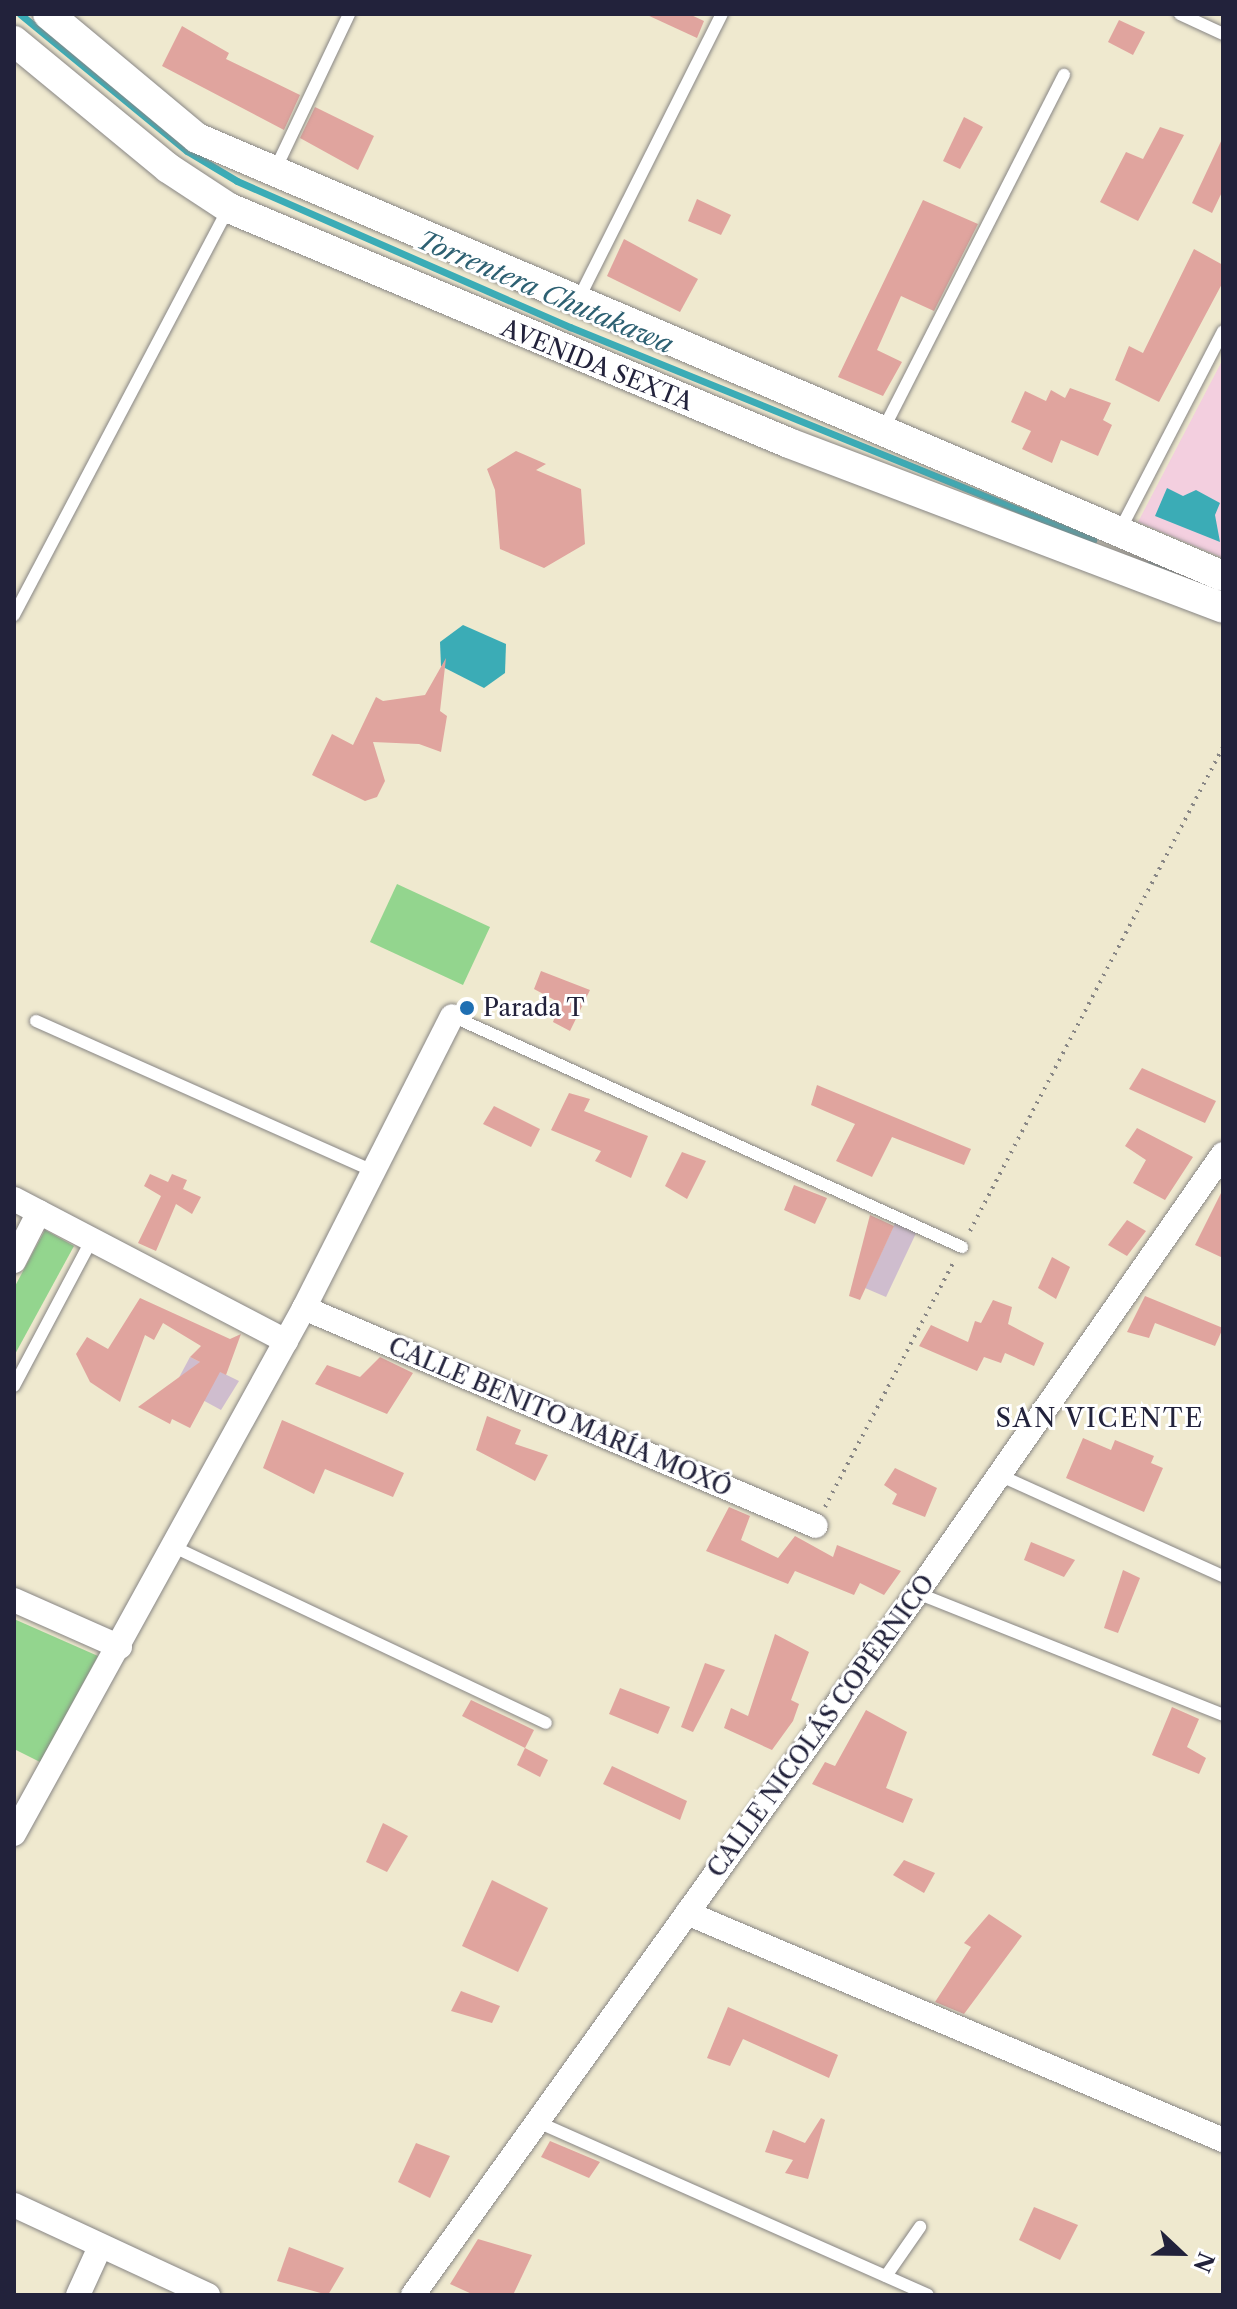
<!DOCTYPE html>
<meta charset="utf-8">
<style>
body{margin:0}
#map{position:relative;width:1237px;height:2309px;overflow:hidden;background:#efe9cf;font-family:"Libre Caslon Text",serif}
div>[style]{position:absolute}
.built>*{inset:0;background:#f3cfdf}
.industrial>*{inset:0;background:#cfbdce}
.green>*{inset:0;background:#93d58e}
.water>*{inset:0;background:#3bacb6}
.stream>*{height:7px;margin:-3.5px;padding:0 3.5px;transform-origin:3.5px;border-radius:3.5px;background:#3bacb6}
.building>*{inset:0;background:#e0a49e}
.path>*{height:4px;margin-top:-2px;transform-origin:0;background:repeating-linear-gradient(90deg,#888685 0 2px,transparent 0 8px)}
.roads{filter:drop-shadow(0 0 2px #888685) drop-shadow(0 0 2px #888685)}
.service>*{height:12px;margin:-6px;padding:0 6px;transform-origin:6px;border-radius:6px;background:#fff}
.minor>*{height:24px;margin:-12px;padding:0 12px;transform-origin:12px;border-radius:12px;background:#fff}
.tertiary>*{height:30px;margin:-15px;padding:0 15px;transform-origin:15px;border-radius:15px;background:#fff}
.dots>*{width:22px;height:22px;translate:-50% -50%;box-sizing:border-box;border:4px solid #fff;border-radius:50%}
span{translate:-50% -50%;white-space:nowrap;text-align:center;line-height:1.15;-webkit-text-stroke:6px #fff;paint-order:stroke}
.street-label{font-size:24px;color:#22223b}
.poi-label{font-size:24px;color:#22223b}
.left{translate:0 -50%;text-align:left}
.water-label{font-size:26px;color:#2d6072;font-style:italic}
.neighbourhood-label{font-size:26px;color:#22223b;letter-spacing:2px}
.frame{position:absolute;inset:0;border:16px solid #22223b;pointer-events:none}
.north{position:absolute;left:1141px;top:2213px;width:80px;height:80px;-webkit-text-stroke:6px #fff;paint-order:stroke;rotate:112deg;font-size:22px;font-weight:700;line-height:32px;text-align:center;color:#22223b}
.north::after{content:'';display:block;margin:auto;width:28px;height:36px;background:#22223b;clip-path:polygon(50% 0,100% 100%,50% 72%,0 100%)}
</style>
<div id="map">
<div class="built">
<i style="clip-path:polygon(1223px 359px,1223px 558px,1138px 522px)"></i>
</div>
<div class="industrial">
<i style="clip-path:polygon(897px 1219px,918px 1229px,886px 1297px,865px 1288px)"></i>
<i style="clip-path:polygon(190px 1357px,239px 1381px,221px 1410px,175px 1385px)"></i>
</div>
<div class="green">
<i style="clip-path:polygon(397px 884px,490px 927px,463px 985px,370px 942px)"></i>
<i style="clip-path:polygon(45px 1230px,74px 1246px,14px 1356px,14px 1288px)"></i>
<i style="clip-path:polygon(14px 1619px,98px 1656px,40px 1762px,14px 1749px)"></i>
</div>
<div class="water">
<i style="clip-path:polygon(1167px 488px,1183px 496px,1196px 490px,1220px 503px,1215px 515px,1220px 542px,1155px 516px)"></i>
<i style="clip-path:polygon(463px 625px,506px 644px,505px 673px,484px 688px,441px 666px,440px 642px)"></i>
</div>
<div class="stream">
<i style="left:20px;top:14px;width:216px;rotate:39.4deg"></i>
<i style="left:187px;top:151px;width:58px;rotate:31deg"></i>
<i style="left:237px;top:181px;width:364px;rotate:23.7deg"></i>
<i style="left:570px;top:327px;width:565px;rotate:22.16deg"></i>
<i style="left:1150px;top:564px;width:25px;rotate:21deg"></i>
</div>
<div class="building">
<i style="clip-path:polygon(645px 14px,689px 14px,704px 21px,697px 38px)"></i>
<i style="clip-path:polygon(1119px 20px,1145px 32px,1133px 55px,1108px 42px)"></i>
<i style="clip-path:polygon(182px 26px,229px 53px,226px 59px,300px 95px,284px 130px,162px 66px)"></i>
<i style="clip-path:polygon(315px 107px,374px 136px,358px 170px,300px 138px)"></i>
<i style="clip-path:polygon(964px 117px,983px 127px,960px 169px,943px 161px)"></i>
<i style="clip-path:polygon(1160px 127px,1184px 135px,1138px 221px,1100px 202px,1126px 152px,1143px 159px)"></i>
<i style="clip-path:polygon(1223px 137px,1223px 190px,1212px 213px,1192px 203px)"></i>
<i style="clip-path:polygon(697px 199px,731px 215px,721px 235px,688px 221px)"></i>
<i style="clip-path:polygon(923px 200px,978px 224px,934px 311px,901px 296px,877px 350px,902px 362px,883px 396px,838px 377px)"></i>
<i style="clip-path:polygon(624px 239px,698px 279px,680px 312px,607px 276px)"></i>
<i style="clip-path:polygon(1194px 249px,1223px 265px,1223px 282px,1159px 402px,1115px 380px,1129px 346px,1143px 353px)"></i>
<i style="clip-path:polygon(1070px 388px,1111px 403px,1103px 420px,1112px 425px,1098px 456px,1061px 440px,1052px 463px,1022px 449px,1031px 431px,1011px 422px,1025px 391px,1046px 401px,1051px 390px,1065px 398px)"></i>
<i style="clip-path:polygon(516px 451px,546px 464px,536px 470px,581px 489px,585px 544px,544px 568px,500px 549px,495px 490px,487px 469px)"></i>
<i style="clip-path:polygon(446px 658px,440px 711px,447px 716px,441px 752px,419px 744px,373px 742px,385px 781px,377px 797px,365px 801px,312px 775px,332px 734px,353px 745px,376px 697px,383px 701px,425px 695px)"></i>
<i style="clip-path:polygon(541px 971px,590px 990px,570px 1031px,553px 1022px,560px 1003px,534px 989px)"></i>
<i style="clip-path:polygon(1142px 1068px,1216px 1101px,1205px 1123px,1129px 1089px)"></i>
<i style="clip-path:polygon(817px 1085px,971px 1149px,964px 1165px,892px 1137px,872px 1177px,836px 1161px,855px 1124px,811px 1105px)"></i>
<i style="clip-path:polygon(569px 1093px,590px 1099px,584px 1111px,648px 1136px,631px 1178px,595px 1161px,601px 1151px,551px 1130px)"></i>
<i style="clip-path:polygon(494px 1106px,540px 1129px,531px 1147px,483px 1124px)"></i>
<i style="clip-path:polygon(1137px 1128px,1193px 1157px,1165px 1200px,1133px 1183px,1146px 1160px,1125px 1146px)"></i>
<i style="clip-path:polygon(682px 1152px,706px 1161px,687px 1199px,665px 1186px)"></i>
<i style="clip-path:polygon(150px 1174px,168px 1182px,172px 1174px,187px 1180px,183px 1189px,201px 1197px,192px 1214px,176px 1204px,156px 1251px,138px 1243px,161px 1196px,144px 1186px)"></i>
<i style="clip-path:polygon(794px 1185px,827px 1198px,815px 1224px,784px 1210px)"></i>
<i style="clip-path:polygon(1223px 1189px,1223px 1258px,1195px 1245px)"></i>
<i style="clip-path:polygon(870px 1215px,894px 1226px,860px 1300px,849px 1296px)"></i>
<i style="clip-path:polygon(1127px 1220px,1146px 1231px,1127px 1256px,1108px 1245px)"></i>
<i style="clip-path:polygon(1052px 1257px,1070px 1267px,1056px 1299px,1038px 1288px)"></i>
<i style="clip-path:polygon(1145px 1296px,1223px 1328px,1215px 1346px,1155px 1323px,1149px 1338px,1127px 1332px)"></i>
<i style="clip-path:polygon(140px 1298px,230px 1339px,241px 1334px,226px 1375px,220px 1372px,190px 1428px,172px 1419px,170px 1424px,138px 1407px,200px 1362px,190px 1357px,201px 1346px,163px 1323px,154px 1340px,145px 1335px,120px 1402px,90px 1382px,76px 1354px,87px 1337px,108px 1349px)"></i>
<i style="clip-path:polygon(993px 1300px,1012px 1307px,1008px 1324px,1044px 1343px,1034px 1366px,1005px 1353px,1001px 1363px,984px 1357px,977px 1371px,919px 1346px,931px 1325px,968px 1342px,975px 1321px,981px 1323px)"></i>
<i style="clip-path:polygon(380px 1357px,413px 1373px,387px 1414px,315px 1384px,327px 1365px,360px 1377px)"></i>
<i style="clip-path:polygon(487px 1416px,521px 1430px,515px 1444px,548px 1455px,535px 1481px,476px 1450px)"></i>
<i style="clip-path:polygon(282px 1420px,404px 1473px,393px 1497px,325px 1469px,314px 1494px,263px 1468px)"></i>
<i style="clip-path:polygon(1083px 1438px,1111px 1450px,1115px 1440px,1154px 1456px,1151px 1463px,1163px 1468px,1144px 1512px,1066px 1478px)"></i>
<i style="clip-path:polygon(895px 1468px,937px 1488px,925px 1517px,892px 1504px,897px 1494px,884px 1485px)"></i>
<i style="clip-path:polygon(729px 1507px,750px 1516px,741px 1540px,778px 1558px,795px 1536px,833px 1557px,837px 1545px,901px 1571px,884px 1595px,860px 1583px,854px 1595px,795px 1571px,788px 1584px,706px 1551px)"></i>
<i style="clip-path:polygon(1031px 1542px,1075px 1560px,1064px 1577px,1024px 1560px)"></i>
<i style="clip-path:polygon(1123px 1570px,1140px 1578px,1118px 1633px,1104px 1628px)"></i>
<i style="clip-path:polygon(775px 1634px,809px 1652px,791px 1700px,799px 1704px,793px 1721px,772px 1750px,724px 1728px,731px 1708px,748px 1716px)"></i>
<i style="clip-path:polygon(705px 1663px,725px 1670px,693px 1732px,681px 1727px)"></i>
<i style="clip-path:polygon(620px 1688px,670px 1707px,658px 1734px,609px 1714px)"></i>
<i style="clip-path:polygon(471px 1700px,534px 1730px,525px 1748px,462px 1716px)"></i>
<i style="clip-path:polygon(1172px 1707px,1199px 1719px,1187px 1747px,1206px 1758px,1199px 1774px,1152px 1755px)"></i>
<i style="clip-path:polygon(866px 1710px,907px 1732px,886px 1788px,913px 1799px,903px 1823px,812px 1784px,825px 1762px,835px 1766px)"></i>
<i style="clip-path:polygon(525px 1748px,548px 1760px,540px 1777px,517px 1765px)"></i>
<i style="clip-path:polygon(612px 1766px,687px 1801px,680px 1820px,603px 1784px)"></i>
<i style="clip-path:polygon(383px 1823px,408px 1836px,387px 1872px,366px 1862px)"></i>
<i style="clip-path:polygon(904px 1860px,935px 1873px,924px 1893px,893px 1875px)"></i>
<i style="clip-path:polygon(492px 1880px,548px 1908px,518px 1972px,462px 1946px)"></i>
<i style="clip-path:polygon(989px 1914px,1022px 1936px,964px 2014px,935px 2002px,971px 1947px,964px 1943px)"></i>
<i style="clip-path:polygon(461px 1991px,500px 2006px,492px 2023px,451px 2011px)"></i>
<i style="clip-path:polygon(728px 2007px,838px 2055px,829px 2078px,743px 2039px,730px 2066px,707px 2058px)"></i>
<i style="clip-path:polygon(821px 2118px,825px 2120px,808px 2179px,785px 2173px,793px 2160px,765px 2152px,773px 2130px,805px 2143px)"></i>
<i style="clip-path:polygon(550px 2141px,600px 2162px,589px 2178px,541px 2157px)"></i>
<i style="clip-path:polygon(416px 2143px,450px 2156px,430px 2198px,398px 2182px)"></i>
<i style="clip-path:polygon(1034px 2207px,1078px 2225px,1060px 2260px,1019px 2240px)"></i>
<i style="clip-path:polygon(478px 2239px,532px 2255px,513px 2295px,474px 2295px,450px 2284px)"></i>
<i style="clip-path:polygon(289px 2247px,344px 2268px,328px 2295px,277px 2281px)"></i>
</div>
<div class="path">
<i style="left:970px;top:1231px;width:546px;rotate:-62.4deg"></i>
<i style="left:825px;top:1507px;width:276px;rotate:-62.3deg"></i>
</div>
<div class="roads">
<div class="service">
<i style="left:1180px;top:14px;width:47px;rotate:24.9deg"></i>
<i style="left:275px;top:170px;width:173px;rotate:-64.6deg"></i>
<i style="left:578px;top:300px;width:320px;rotate:-63.3deg"></i>
<i style="left:882px;top:432px;width:401px;rotate:-63deg"></i>
<i style="left:1119px;top:532px;width:226px;rotate:-62.6deg"></i>
<i style="left:14px;top:615px;width:460px;rotate:-62.2deg"></i>
<i style="left:452px;top:1016px;width:560px;rotate:24.37deg"></i>
<i style="left:36px;top:1021px;width:366px;rotate:24deg"></i>
<i style="left:14px;top:1386px;width:166px;rotate:-62deg"></i>
<i style="left:999px;top:1475px;width:246px;rotate:24.3deg"></i>
<i style="left:176px;top:1548px;width:409px;rotate:25.3deg"></i>
<i style="left:917px;top:1593px;width:329px;rotate:21.7deg"></i>
<i style="left:540px;top:2123px;width:424px;rotate:23.9deg"></i>
<i style="left:886px;top:2276px;width:60px;rotate:-55.2deg"></i>
</div>
<div class="minor">
<i style="left:14px;top:1199px;width:307px;rotate:27.6deg"></i>
<i style="left:14px;top:1261px;width:55px;rotate:-63deg"></i>
<i style="left:304px;top:1308px;width:556px;rotate:23.06deg"></i>
<i style="left:14px;top:1600px;width:116px;rotate:23.9deg"></i>
<i style="left:14px;top:1834px;width:601px;rotate:-61.13deg"></i>
<i style="left:304px;top:1308px;width:327px;rotate:-63.1deg"></i>
<i style="left:687px;top:1913px;width:582px;rotate:22.95deg"></i>
<i style="left:14px;top:2205px;width:214px;rotate:24.9deg"></i>
<i style="left:78px;top:2295px;width:53px;rotate:-65.4deg"></i>
<i style="left:413px;top:2295px;width:864px;rotate:-54.32deg"></i>
<i style="left:917px;top:1593px;width:535px;rotate:-55.12deg"></i>
</div>
<div class="tertiary">
<i style="left:48px;top:14px;width:194px;rotate:39.8deg"></i>
<i style="left:197px;top:138px;width:1116px;rotate:23.12deg"></i>
<i style="left:14px;top:41px;width:200px;rotate:39.5deg"></i>
<i style="left:168px;top:168px;width:73px;rotate:33.3deg"></i>
<i style="left:229px;top:208px;width:607px;rotate:22.77deg"></i>
<i style="left:789px;top:443px;width:464px;rotate:20.8deg"></i>
</div>
</div>
<div class="dots">
<i style="left:467px;top:1008px;background:#1f6fb2"></i>
</div>
<div class="street-label">
<span style="left:597px;top:365px;rotate:22deg">AVENIDA SEXTA</span>
<span style="left:560px;top:1417px;rotate:23deg">CALLE BENITO MARÍA MOXÓ</span>
<span style="left:821px;top:1726px;rotate:-54deg">CALLE NICOLÁS COPÉRNICO</span>
</div>
<div class="poi-label">
<span class="left" style="left:483px;top:1008px">Parada T</span>
</div>
<div class="water-label">
<span style="left:545px;top:293px;rotate:23deg">Torrentera Chutakawa</span>
</div>
<div class="neighbourhood-label">
<span style="left:1100px;top:1419px">SAN VICENTE</span>
</div>
<div class="frame"></div>
<div class="north">N</div>
</div>
